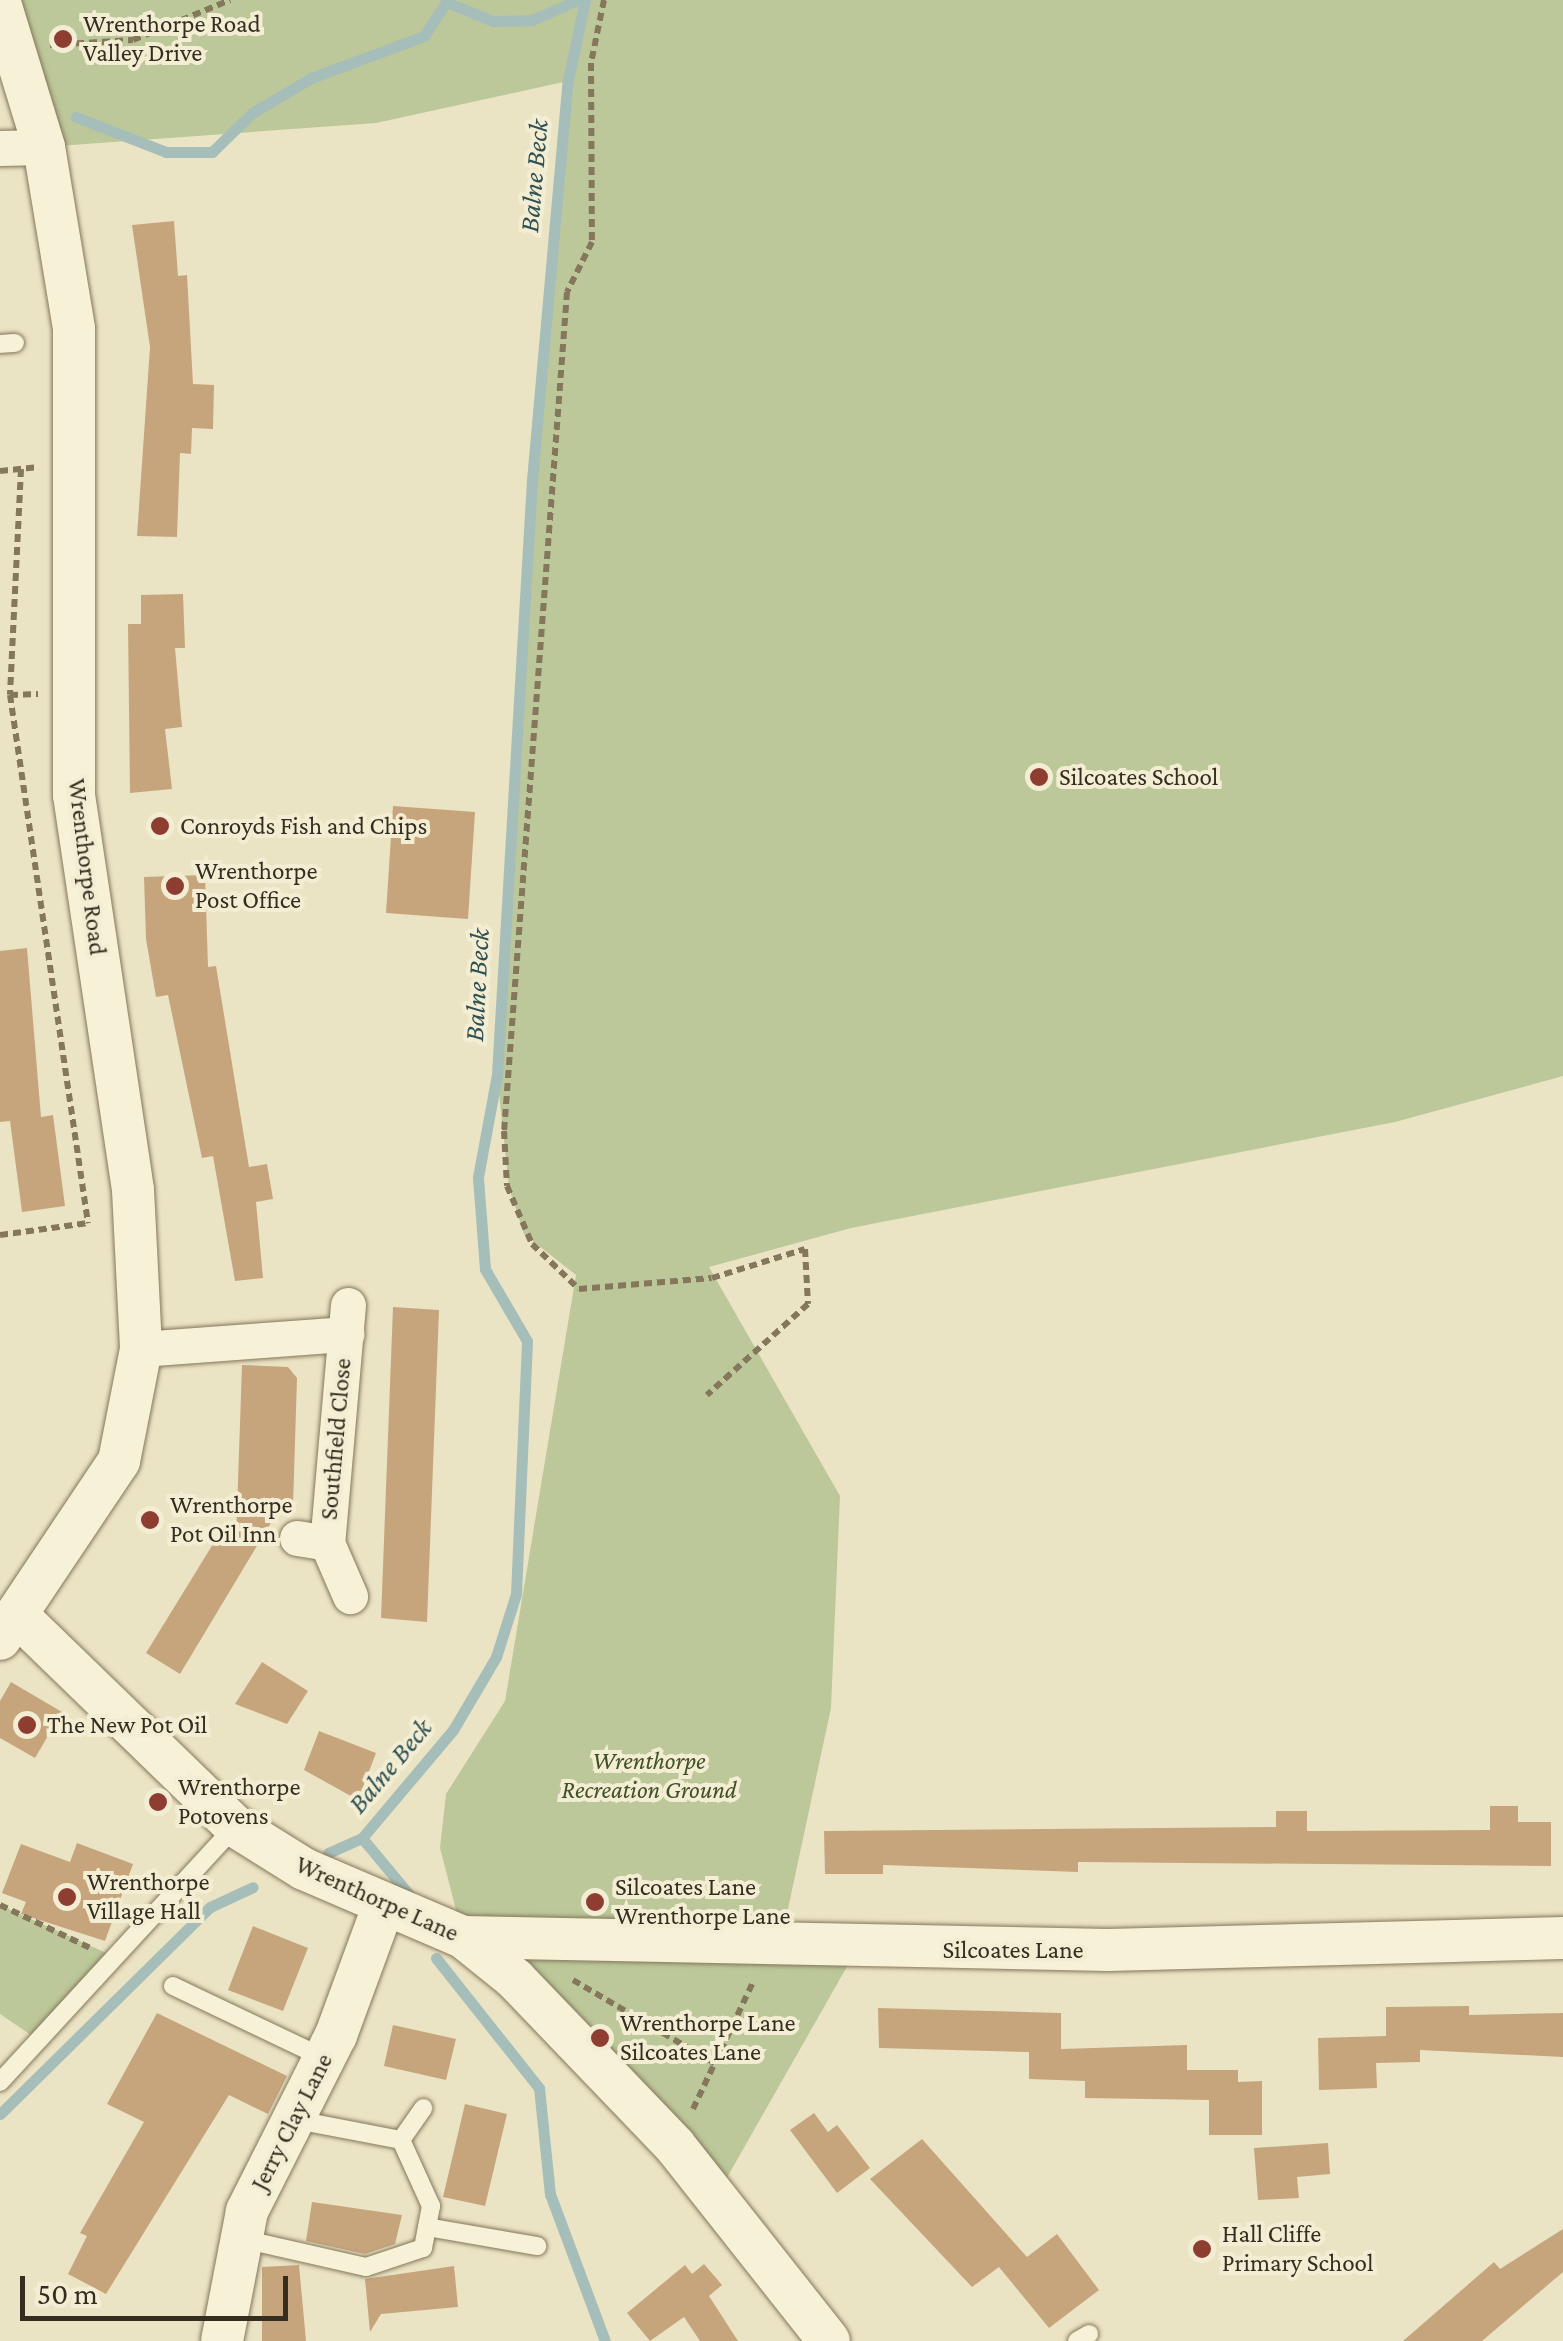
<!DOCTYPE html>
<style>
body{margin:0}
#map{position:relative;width:1563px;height:2341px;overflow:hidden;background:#ebe4c4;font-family:"Crimson Pro",serif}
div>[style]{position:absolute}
.green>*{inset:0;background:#bcc899}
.stream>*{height:11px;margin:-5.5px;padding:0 5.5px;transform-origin:5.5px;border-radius:5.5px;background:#a6beba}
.building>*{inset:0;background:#c6a57d}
.path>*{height:6px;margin-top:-3px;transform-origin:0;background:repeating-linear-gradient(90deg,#84775c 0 8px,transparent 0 13px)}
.roads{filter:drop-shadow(0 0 2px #84775c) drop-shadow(0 0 2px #84775c)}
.service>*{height:18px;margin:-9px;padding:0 9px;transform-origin:9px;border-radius:9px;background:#f6f1d7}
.minor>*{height:35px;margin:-17.5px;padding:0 17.5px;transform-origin:17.5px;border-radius:17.5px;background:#f6f1d7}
.tertiary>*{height:42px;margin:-21px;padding:0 21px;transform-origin:21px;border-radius:21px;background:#f6f1d7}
.dots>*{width:28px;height:28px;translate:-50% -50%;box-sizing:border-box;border:5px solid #f3eed3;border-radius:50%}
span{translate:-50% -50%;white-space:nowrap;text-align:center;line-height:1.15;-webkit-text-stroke:8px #f3eed3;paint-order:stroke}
.poi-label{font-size:25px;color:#352d1f}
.left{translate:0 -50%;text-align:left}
.street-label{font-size:25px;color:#352d1f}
.park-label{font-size:25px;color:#405027;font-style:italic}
.water-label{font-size:28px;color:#2f5154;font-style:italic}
.scale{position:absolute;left:20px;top:2276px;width:268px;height:45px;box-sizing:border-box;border:5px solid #352d1f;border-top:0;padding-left:12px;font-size:30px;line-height:35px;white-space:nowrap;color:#352d1f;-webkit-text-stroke:8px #f3eed3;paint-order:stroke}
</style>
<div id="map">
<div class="green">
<i style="clip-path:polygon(0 0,1563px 0,1563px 1076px,1395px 1122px,851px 1228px,709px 1267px,840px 1496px,831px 1708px,780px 1946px,857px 1949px,716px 2197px,463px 1937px,440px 1848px,446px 1794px,505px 1701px,576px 1275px,524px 1234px,509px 1188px,497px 1074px,532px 480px,568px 81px,376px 123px,44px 147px)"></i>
<i style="clip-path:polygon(0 1905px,115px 1957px,37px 2039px,0 2014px)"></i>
</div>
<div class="stream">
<i style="left:76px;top:117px;width:97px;rotate:21.3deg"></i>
<i style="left:166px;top:152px;width:46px"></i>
<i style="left:212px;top:152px;width:56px;rotate:-44.3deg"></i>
<i style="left:252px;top:113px;width:69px;rotate:-30.7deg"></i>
<i style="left:311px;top:78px;width:121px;rotate:-20.4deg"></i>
<i style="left:424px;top:36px;width:40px;rotate:-57.1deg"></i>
<i style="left:446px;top:2px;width:51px;rotate:22deg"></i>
<i style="left:493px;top:21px;width:39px;rotate:-1deg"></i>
<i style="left:532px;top:20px;width:50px;rotate:-23.5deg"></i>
<i style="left:362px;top:1838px;width:78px;rotate:50.2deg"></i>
<i style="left:328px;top:1853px;width:37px;rotate:-24deg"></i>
<i style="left:362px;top:1838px;width:141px;rotate:-49.9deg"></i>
<i style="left:453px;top:1730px;width:85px;rotate:-59.5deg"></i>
<i style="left:496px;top:1657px;width:66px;rotate:-72.4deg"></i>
<i style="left:516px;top:1594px;width:253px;rotate:-87.5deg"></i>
<i style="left:527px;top:1341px;width:83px;rotate:-120.3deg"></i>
<i style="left:485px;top:1269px;width:92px;rotate:-94.4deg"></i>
<i style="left:478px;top:1177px;width:105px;rotate:-79.5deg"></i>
<i style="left:497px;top:1074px;width:595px;rotate:-86.63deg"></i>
<i style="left:532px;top:480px;width:402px;rotate:-84.9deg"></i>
<i style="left:568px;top:80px;width:82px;rotate:-78deg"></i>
<i style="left:436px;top:1958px;width:166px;rotate:51.6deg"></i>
<i style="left:539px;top:2088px;width:107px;rotate:84.1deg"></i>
<i style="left:550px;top:2194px;width:157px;rotate:69.5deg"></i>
<i style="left:0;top:2114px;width:295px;rotate:-44.6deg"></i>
<i style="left:210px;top:1907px;width:47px;rotate:-24.9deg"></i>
</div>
<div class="building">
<i style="clip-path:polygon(174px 221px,178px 276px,187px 275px,193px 384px,214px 385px,213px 429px,192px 428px,191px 454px,180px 453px,177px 537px,137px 536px,150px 347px,132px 225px)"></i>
<i style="clip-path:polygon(183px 594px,185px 648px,175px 648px,182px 727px,165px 729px,172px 789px,130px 793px,128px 624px,141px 624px,141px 595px)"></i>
<i style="clip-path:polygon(393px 806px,475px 812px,468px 919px,386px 913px)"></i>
<i style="clip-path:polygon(205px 875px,208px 967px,216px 966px,249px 1167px,267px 1164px,273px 1199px,256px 1202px,263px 1278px,235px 1281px,213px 1156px,202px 1158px,168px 995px,156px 997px,146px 939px,144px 877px)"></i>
<i style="clip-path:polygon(27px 948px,41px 1117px,53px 1115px,65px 1206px,22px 1212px,10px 1121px,0 1122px,0 951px)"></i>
<i style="clip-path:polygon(393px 1307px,439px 1310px,427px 1622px,381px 1618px)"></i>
<i style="clip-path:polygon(242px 1365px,288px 1367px,297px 1378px,293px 1506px,281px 1506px,180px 1674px,146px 1653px,221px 1531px,236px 1540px)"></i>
<i style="clip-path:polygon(262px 1662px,308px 1691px,287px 1724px,235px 1704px)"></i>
<i style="clip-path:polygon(11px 1682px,62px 1712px,35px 1758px,0 1738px,0 1701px)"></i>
<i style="clip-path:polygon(319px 1731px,376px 1753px,358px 1800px,304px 1770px)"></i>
<i style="clip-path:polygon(1490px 1806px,1518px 1806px,1518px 1822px,1551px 1822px,1551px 1866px,1078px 1862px,1078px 1872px,883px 1865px,883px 1874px,825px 1874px,824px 1831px,1276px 1827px,1276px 1811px,1307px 1811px,1307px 1831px,1490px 1830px)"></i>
<i style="clip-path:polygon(77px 1843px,133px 1864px,105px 1941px,21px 1914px,26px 1902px,2px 1893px,21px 1844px,70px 1862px)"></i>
<i style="clip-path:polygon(253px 1926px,308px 1948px,283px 2011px,228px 1990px)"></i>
<i style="clip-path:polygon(1469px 2006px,1469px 2015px,1563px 2013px,1563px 2057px,1420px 2050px,1420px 2062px,1376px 2063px,1377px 2088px,1319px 2090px,1318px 2038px,1386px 2036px,1386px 2007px)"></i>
<i style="clip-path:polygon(878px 2008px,1061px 2013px,1061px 2049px,1187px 2045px,1187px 2070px,1238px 2070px,1238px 2082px,1262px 2081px,1262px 2135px,1209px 2135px,1209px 2100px,1085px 2098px,1085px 2081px,1029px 2079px,1029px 2052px,879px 2048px)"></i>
<i style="clip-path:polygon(157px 2013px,287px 2076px,268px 2114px,229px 2095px,106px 2294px,68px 2274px,87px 2236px,80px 2233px,144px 2122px,107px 2104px)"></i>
<i style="clip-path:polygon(393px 2025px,456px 2039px,446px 2080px,384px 2066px)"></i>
<i style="clip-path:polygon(465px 2104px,507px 2114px,485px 2206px,443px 2197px)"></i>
<i style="clip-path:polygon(814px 2113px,828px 2132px,837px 2125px,870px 2168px,837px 2193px,790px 2130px)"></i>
<i style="clip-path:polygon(922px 2139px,1027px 2257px,1057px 2234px,1099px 2290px,1049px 2328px,999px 2267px,972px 2287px,870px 2179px)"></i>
<i style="clip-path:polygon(1328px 2143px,1330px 2174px,1297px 2177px,1299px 2198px,1258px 2200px,1254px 2148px)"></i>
<i style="clip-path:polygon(312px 2202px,402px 2215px,395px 2244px,365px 2254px,306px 2241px)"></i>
<i style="clip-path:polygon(1563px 2229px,1563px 2272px,1482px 2341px,1403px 2341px,1494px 2262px,1500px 2269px)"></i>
<i style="clip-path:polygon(704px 2264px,722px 2285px,709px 2296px,738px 2341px,700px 2341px,684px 2317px,650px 2341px,627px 2313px,685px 2265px,692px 2274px)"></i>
<i style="clip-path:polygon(299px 2265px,306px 2341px,262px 2341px,262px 2267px)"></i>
<i style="clip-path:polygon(454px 2266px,458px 2307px,381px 2314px,370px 2332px,365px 2279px)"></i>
</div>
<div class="path">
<i style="left:604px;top:0;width:64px;rotate:101.7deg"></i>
<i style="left:591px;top:63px;width:179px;rotate:89.7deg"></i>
<i style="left:592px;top:242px;width:56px;rotate:116.6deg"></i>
<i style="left:567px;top:292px;width:841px;rotate:94.29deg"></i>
<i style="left:504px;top:1131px;width:55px;rotate:86.9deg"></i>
<i style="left:507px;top:1186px;width:63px;rotate:66.7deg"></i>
<i style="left:532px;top:1244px;width:65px;rotate:43.8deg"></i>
<i style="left:579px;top:1289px;width:133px;rotate:-4.7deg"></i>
<i style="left:712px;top:1278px;width:97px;rotate:-17.3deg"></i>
<i style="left:805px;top:1249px;width:55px;rotate:86.9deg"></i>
<i style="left:808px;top:1304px;width:136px;rotate:138deg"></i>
<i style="left:50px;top:45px;width:83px;rotate:-3.4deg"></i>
<i style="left:133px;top:40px;width:105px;rotate:-22.4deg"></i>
<i style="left:21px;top:469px;width:226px;rotate:92.8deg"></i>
<i style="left:10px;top:695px;width:534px;rotate:81.6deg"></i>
<i style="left:0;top:471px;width:39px;rotate:-6deg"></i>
<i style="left:10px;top:695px;width:28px;rotate:-2deg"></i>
<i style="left:0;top:1235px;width:89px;rotate:-7.8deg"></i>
<i style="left:0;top:1905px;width:100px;rotate:25.5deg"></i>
<i style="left:573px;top:1980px;width:164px;rotate:30.5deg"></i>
<i style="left:693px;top:2109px;width:143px;rotate:-64.7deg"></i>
</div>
<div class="roads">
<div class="service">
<i style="left:0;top:344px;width:15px;rotate:-4deg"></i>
<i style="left:173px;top:1986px;width:167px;rotate:25.5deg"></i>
<i style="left:0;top:2082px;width:348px;rotate:-47.4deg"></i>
<i style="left:401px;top:2140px;width:39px;rotate:-55deg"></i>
<i style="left:427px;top:2227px;width:112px;rotate:9.8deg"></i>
<i style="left:238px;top:2238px;width:131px;rotate:12.8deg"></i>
<i style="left:366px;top:2267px;width:60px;rotate:-18.4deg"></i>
<i style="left:423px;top:2248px;width:43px;rotate:-79.2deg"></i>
<i style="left:431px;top:2206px;width:72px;rotate:-114.4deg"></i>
<i style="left:401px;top:2140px;width:107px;rotate:-169.2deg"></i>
<i style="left:1077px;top:2341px;width:14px;rotate:-30deg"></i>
</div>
<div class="minor">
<i style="left:0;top:148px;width:44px;rotate:-1.3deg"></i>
<i style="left:348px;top:1305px;width:239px;rotate:95deg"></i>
<i style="left:327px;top:1543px;width:58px;rotate:66.5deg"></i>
<i style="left:141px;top:1349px;width:206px;rotate:-4.2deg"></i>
<i style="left:297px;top:1538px;width:30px;rotate:9deg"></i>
</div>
<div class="tertiary">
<i style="left:0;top:3px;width:151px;rotate:73deg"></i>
<i style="left:44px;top:147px;width:184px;rotate:80.6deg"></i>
<i style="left:74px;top:329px;width:466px;rotate:90deg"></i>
<i style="left:74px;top:795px;width:399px;rotate:81.5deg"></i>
<i style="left:133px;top:1190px;width:159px;rotate:87.1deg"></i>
<i style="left:141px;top:1349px;width:114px;rotate:101.1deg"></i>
<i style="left:119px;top:1461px;width:214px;rotate:123.8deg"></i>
<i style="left:19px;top:1617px;width:301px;rotate:44.1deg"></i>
<i style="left:235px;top:1826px;width:81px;rotate:31.9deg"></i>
<i style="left:304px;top:1869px;width:173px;rotate:23.2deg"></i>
<i style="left:463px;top:1937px;width:67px;rotate:38.9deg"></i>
<i style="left:515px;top:1979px;width:231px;rotate:46.2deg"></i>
<i style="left:675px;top:2146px;width:248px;rotate:51.7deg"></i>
<i style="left:463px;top:1937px;width:645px;rotate:1.15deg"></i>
<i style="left:1108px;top:1950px;width:455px;rotate:-1.5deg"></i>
<i style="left:222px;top:2341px;width:132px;rotate:-79.1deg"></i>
<i style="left:247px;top:2211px;width:197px;rotate:-63.2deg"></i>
<i style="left:336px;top:2035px;width:136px;rotate:-69.8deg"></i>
</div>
</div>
<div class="dots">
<i style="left:63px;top:39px;background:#8e3d31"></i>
<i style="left:1039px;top:777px;background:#8e3d31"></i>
<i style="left:160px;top:826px;background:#8e3d31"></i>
<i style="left:175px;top:886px;background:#8e3d31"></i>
<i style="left:150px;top:1520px;background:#8e3d31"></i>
<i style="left:27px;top:1725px;background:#8e3d31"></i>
<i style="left:158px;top:1802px;background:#8e3d31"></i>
<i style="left:67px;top:1897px;background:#8e3d31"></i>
<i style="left:595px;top:1902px;background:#8e3d31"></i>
<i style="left:600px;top:2038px;background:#8e3d31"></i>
<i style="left:1202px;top:2249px;background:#8e3d31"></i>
</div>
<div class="poi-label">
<span class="left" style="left:83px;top:39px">Wrenthorpe Road<br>Valley Drive</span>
<span class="left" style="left:1059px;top:777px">Silcoates School</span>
<span class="left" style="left:180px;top:826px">Conroyds Fish and Chips</span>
<span class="left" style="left:195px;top:886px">Wrenthorpe<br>Post Office</span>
<span class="left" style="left:170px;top:1520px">Wrenthorpe<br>Pot Oil Inn</span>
<span class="left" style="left:47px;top:1725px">The New Pot Oil</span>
<span class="left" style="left:178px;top:1802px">Wrenthorpe<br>Potovens</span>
<span class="left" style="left:87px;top:1897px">Wrenthorpe<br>Village Hall</span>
<span class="left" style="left:615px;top:1902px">Silcoates Lane<br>Wrenthorpe Lane</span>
<span class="left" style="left:620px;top:2038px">Wrenthorpe Lane<br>Silcoates Lane</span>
<span class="left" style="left:1222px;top:2249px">Hall Cliffe<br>Primary School</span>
</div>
<div class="street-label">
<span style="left:87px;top:867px;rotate:83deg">Wrenthorpe Road</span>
<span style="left:336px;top:1439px;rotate:-85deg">Southfield Close</span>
<span style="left:377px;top:1899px;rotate:24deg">Wrenthorpe Lane</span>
<span style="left:1013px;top:1950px">Silcoates Lane</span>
<span style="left:292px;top:2122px;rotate:-63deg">Jerry Clay Lane</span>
</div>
<div class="park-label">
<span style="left:649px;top:1776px">Wrenthorpe<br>Recreation Ground</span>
</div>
<div class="water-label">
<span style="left:534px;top:176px;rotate:-85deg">Balne Beck</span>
<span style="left:477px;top:985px;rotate:-87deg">Balne Beck</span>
<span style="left:390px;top:1766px;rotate:-50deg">Balne Beck</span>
</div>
<div class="scale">50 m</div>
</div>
